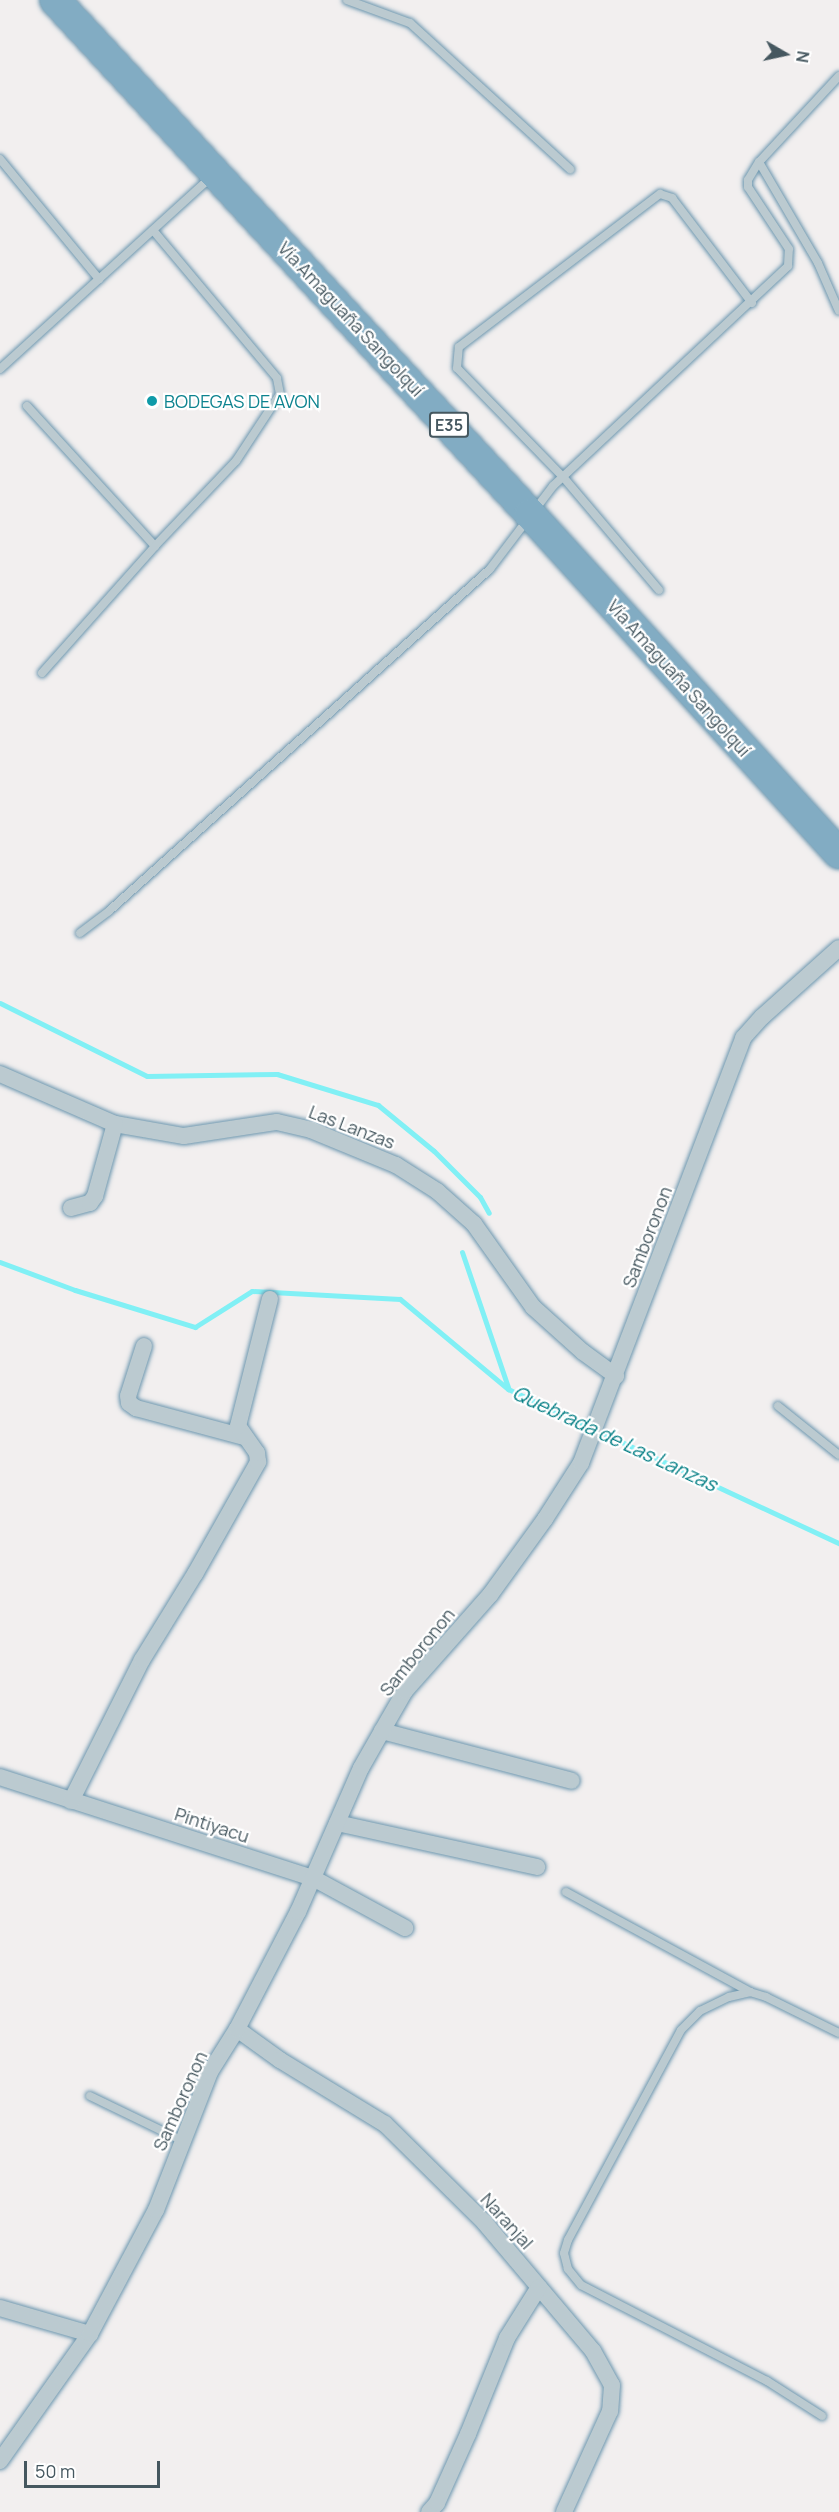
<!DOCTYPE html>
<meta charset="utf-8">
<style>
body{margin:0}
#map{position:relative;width:839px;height:2512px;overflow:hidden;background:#f2efef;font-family:Manrope,sans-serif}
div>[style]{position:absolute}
.stream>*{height:5px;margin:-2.5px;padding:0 2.5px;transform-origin:2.5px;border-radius:2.5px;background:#81f0f5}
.roads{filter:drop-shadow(0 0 2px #6d97af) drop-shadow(0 0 2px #6d97af)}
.lane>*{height:8px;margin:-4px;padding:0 4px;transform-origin:4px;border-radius:4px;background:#bbcad0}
.street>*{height:16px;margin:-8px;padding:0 8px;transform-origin:8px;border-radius:8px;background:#bbcad0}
.highway>*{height:30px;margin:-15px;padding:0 15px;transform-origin:15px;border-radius:15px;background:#82acc3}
.dots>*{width:16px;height:16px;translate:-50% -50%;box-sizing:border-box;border:3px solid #fff;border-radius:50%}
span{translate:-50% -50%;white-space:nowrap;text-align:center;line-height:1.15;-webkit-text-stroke:4.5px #fff;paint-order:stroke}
.shield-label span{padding:2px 4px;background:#fff;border:2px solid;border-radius:4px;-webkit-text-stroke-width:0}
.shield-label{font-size:16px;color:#45575f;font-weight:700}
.street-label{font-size:18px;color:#45575f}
.culture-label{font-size:18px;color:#0d838f}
.left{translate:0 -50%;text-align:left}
.water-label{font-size:20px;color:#057f85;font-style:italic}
.north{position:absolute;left:755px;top:24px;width:60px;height:60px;-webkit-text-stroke:4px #fff;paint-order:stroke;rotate:99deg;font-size:16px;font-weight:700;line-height:24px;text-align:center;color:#45575f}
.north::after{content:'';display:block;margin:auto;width:21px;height:27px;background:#45575f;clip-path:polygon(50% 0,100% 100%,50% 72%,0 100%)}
.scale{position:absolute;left:24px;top:2461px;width:136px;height:27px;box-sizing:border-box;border:3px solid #45575f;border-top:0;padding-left:8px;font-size:18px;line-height:21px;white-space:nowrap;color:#45575f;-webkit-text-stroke:4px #fff;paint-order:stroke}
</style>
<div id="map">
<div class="stream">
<i style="left:0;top:1003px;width:164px;rotate:26.4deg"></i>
<i style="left:147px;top:1076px;width:130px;rotate:-0.9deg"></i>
<i style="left:277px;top:1074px;width:106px;rotate:17.1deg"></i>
<i style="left:378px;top:1105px;width:72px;rotate:39.4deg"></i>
<i style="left:434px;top:1151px;width:65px;rotate:45deg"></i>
<i style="left:480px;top:1197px;width:18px;rotate:61deg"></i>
<i style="left:462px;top:1252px;width:143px;rotate:71.2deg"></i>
<i style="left:0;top:1262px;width:80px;rotate:20.5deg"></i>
<i style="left:75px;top:1290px;width:126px;rotate:17.1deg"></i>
<i style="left:195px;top:1327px;width:67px;rotate:-32.3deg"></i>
<i style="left:252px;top:1291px;width:148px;rotate:3.1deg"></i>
<i style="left:400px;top:1299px;width:141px;rotate:39.8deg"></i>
<i style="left:508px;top:1389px;width:365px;rotate:25deg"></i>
</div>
<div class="roads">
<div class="lane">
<i style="left:347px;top:0;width:67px;rotate:20.1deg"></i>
<i style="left:410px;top:23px;width:217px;rotate:42.4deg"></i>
<i style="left:839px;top:76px;width:117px;rotate:132.9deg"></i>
<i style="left:759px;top:162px;width:117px;rotate:59.7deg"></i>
<i style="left:818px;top:263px;width:52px;rotate:66.4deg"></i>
<i style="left:0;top:159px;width:156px;rotate:50.5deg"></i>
<i style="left:0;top:369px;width:285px;rotate:-42.3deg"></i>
<i style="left:27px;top:406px;width:190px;rotate:47.6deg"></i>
<i style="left:659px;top:590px;width:148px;rotate:-130.3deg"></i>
<i style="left:563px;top:477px;width:152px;rotate:-134.2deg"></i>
<i style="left:457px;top:368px;width:21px;rotate:-85deg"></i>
<i style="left:459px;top:347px;width:253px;rotate:-37.3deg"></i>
<i style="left:660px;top:194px;width:13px;rotate:18deg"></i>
<i style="left:672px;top:198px;width:132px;rotate:52.7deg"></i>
<i style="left:42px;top:673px;width:170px;rotate:-48.3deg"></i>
<i style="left:155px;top:546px;width:117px;rotate:-46.4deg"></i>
<i style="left:236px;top:461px;width:80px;rotate:-56.7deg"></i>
<i style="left:280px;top:394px;width:16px;rotate:-101deg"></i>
<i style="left:277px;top:378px;width:193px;rotate:-130deg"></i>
<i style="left:80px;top:933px;width:36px;rotate:-37deg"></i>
<i style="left:109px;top:911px;width:512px;rotate:-41.91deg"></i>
<i style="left:490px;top:569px;width:104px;rotate:-52.8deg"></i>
<i style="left:553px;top:486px;width:322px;rotate:-43.1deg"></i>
<i style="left:788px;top:266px;width:17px;rotate:-87deg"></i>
<i style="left:789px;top:249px;width:74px;rotate:-123.5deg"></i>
<i style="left:748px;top:187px;width:7px;rotate:-90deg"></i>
<i style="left:748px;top:180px;width:21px;rotate:-59deg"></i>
<i style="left:778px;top:1406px;width:78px;rotate:38.8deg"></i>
<i style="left:566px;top:1892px;width:209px;rotate:28.5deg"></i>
<i style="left:90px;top:2096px;width:103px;rotate:25.8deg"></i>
<i style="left:822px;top:2416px;width:65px;rotate:-147.5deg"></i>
<i style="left:767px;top:2381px;width:209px;rotate:-152.7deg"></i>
<i style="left:581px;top:2285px;width:21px;rotate:-129deg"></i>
<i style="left:568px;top:2269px;width:16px;rotate:-104deg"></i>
<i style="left:564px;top:2253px;width:14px;rotate:-73deg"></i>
<i style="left:568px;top:2240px;width:238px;rotate:-61.7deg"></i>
<i style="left:681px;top:2030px;width:27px;rotate:-45deg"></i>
<i style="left:700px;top:2011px;width:32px;rotate:-26deg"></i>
<i style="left:729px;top:1997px;width:22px;rotate:-13deg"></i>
<i style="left:750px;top:1992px;width:17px;rotate:17deg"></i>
<i style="left:766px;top:1997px;width:81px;rotate:26.3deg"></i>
</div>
<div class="street">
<i style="left:0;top:1074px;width:125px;rotate:23.5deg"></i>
<i style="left:115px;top:1124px;width:70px;rotate:9.9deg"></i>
<i style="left:184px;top:1136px;width:94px;rotate:-8.6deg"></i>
<i style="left:277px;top:1122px;width:35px;rotate:13deg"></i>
<i style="left:311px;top:1130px;width:92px;rotate:22.4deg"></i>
<i style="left:396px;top:1165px;width:49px;rotate:32.4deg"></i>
<i style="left:437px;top:1191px;width:50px;rotate:41.7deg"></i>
<i style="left:474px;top:1224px;width:102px;rotate:54.6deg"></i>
<i style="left:533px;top:1307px;width:67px;rotate:42deg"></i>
<i style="left:583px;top:1352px;width:41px;rotate:36deg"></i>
<i style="left:71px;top:1208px;width:20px;rotate:-15deg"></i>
<i style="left:90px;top:1203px;width:9px;rotate:-54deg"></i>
<i style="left:95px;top:1196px;width:75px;rotate:-74.5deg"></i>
<i style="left:144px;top:1346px;width:52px;rotate:107.7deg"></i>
<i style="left:128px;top:1396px;width:7px;rotate:82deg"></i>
<i style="left:129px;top:1403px;width:9px;rotate:36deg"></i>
<i style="left:136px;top:1408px;width:112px;rotate:15deg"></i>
<i style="left:382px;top:1731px;width:196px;rotate:14.7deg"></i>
<i style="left:0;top:1777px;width:329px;rotate:17.9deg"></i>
<i style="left:313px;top:1878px;width:105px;rotate:28.5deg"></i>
<i style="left:71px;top:1801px;width:158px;rotate:-63.3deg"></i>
<i style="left:142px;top:1660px;width:101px;rotate:-58.4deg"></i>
<i style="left:195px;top:1574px;width:129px;rotate:-60.6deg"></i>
<i style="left:258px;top:1462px;width:9px;rotate:-96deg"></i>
<i style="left:257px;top:1453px;width:33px;rotate:-125deg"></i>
<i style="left:238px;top:1426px;width:131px;rotate:-75.9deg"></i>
<i style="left:337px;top:1823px;width:205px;rotate:12.4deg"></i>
<i style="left:237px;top:2029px;width:53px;rotate:35.8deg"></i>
<i style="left:280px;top:2060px;width:123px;rotate:31.4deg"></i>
<i style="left:385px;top:2124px;width:139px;rotate:44.7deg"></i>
<i style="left:484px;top:2222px;width:169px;rotate:49.8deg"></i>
<i style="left:593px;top:2351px;width:39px;rotate:61deg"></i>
<i style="left:612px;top:2385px;width:26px;rotate:94deg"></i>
<i style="left:610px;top:2411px;width:111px;rotate:114.5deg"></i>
<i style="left:0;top:2308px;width:94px;rotate:16.1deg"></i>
<i style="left:0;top:2461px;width:156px;rotate:-54.7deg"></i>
<i style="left:90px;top:2334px;width:140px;rotate:-62deg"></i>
<i style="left:156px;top:2210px;width:148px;rotate:-68.6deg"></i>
<i style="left:210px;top:2072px;width:51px;rotate:-57.9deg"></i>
<i style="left:237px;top:2029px;width:132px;rotate:-62.5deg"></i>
<i style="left:298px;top:1912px;width:157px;rotate:-66.4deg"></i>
<i style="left:361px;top:1768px;width:43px;rotate:-60.4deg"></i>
<i style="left:382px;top:1731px;width:46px;rotate:-60.1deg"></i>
<i style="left:405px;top:1691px;width:128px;rotate:-48.5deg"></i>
<i style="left:490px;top:1595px;width:94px;rotate:-54.1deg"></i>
<i style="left:545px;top:1519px;width:67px;rotate:-57.3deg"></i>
<i style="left:581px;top:1463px;width:455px;rotate:-69.1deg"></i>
<i style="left:743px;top:1038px;width:28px;rotate:-48deg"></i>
<i style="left:762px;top:1017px;width:103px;rotate:-41.9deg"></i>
<i style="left:429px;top:2512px;width:12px;rotate:-48deg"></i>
<i style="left:437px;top:2503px;width:76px;rotate:-65.8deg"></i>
<i style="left:468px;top:2434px;width:104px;rotate:-67.9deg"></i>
<i style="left:507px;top:2338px;width:60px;rotate:-57.9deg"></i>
</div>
<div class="highway">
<i style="left:55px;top:0;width:700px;rotate:47.26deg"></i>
<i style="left:530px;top:514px;width:459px;rotate:47.7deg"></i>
</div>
</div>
<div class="dots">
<i style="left:152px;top:401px;background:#0f9aa8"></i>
</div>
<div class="shield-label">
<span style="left:449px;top:425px">E35</span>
</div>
<div class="street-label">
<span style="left:351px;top:319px;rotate:47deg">Vía Amaguaña Sangolquí</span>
<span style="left:679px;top:678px;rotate:48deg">Vía Amaguaña Sangolquí</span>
<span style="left:352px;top:1127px;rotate:21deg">Las Lanzas</span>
<span style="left:647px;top:1237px;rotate:-69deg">Samboronon</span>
<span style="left:417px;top:1652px;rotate:-51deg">Samboronon</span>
<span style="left:212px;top:1825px;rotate:18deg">Pintiyacu</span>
<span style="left:180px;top:2101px;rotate:-66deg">Samboronon</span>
<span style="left:507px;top:2221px;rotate:48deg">Naranjal</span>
</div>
<div class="culture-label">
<span class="left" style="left:164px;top:401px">BODEGAS DE AVON</span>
</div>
<div class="water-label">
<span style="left:615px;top:1438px;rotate:25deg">Quebrada de Las Lanzas</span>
</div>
<div class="north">N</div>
<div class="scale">50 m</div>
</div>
